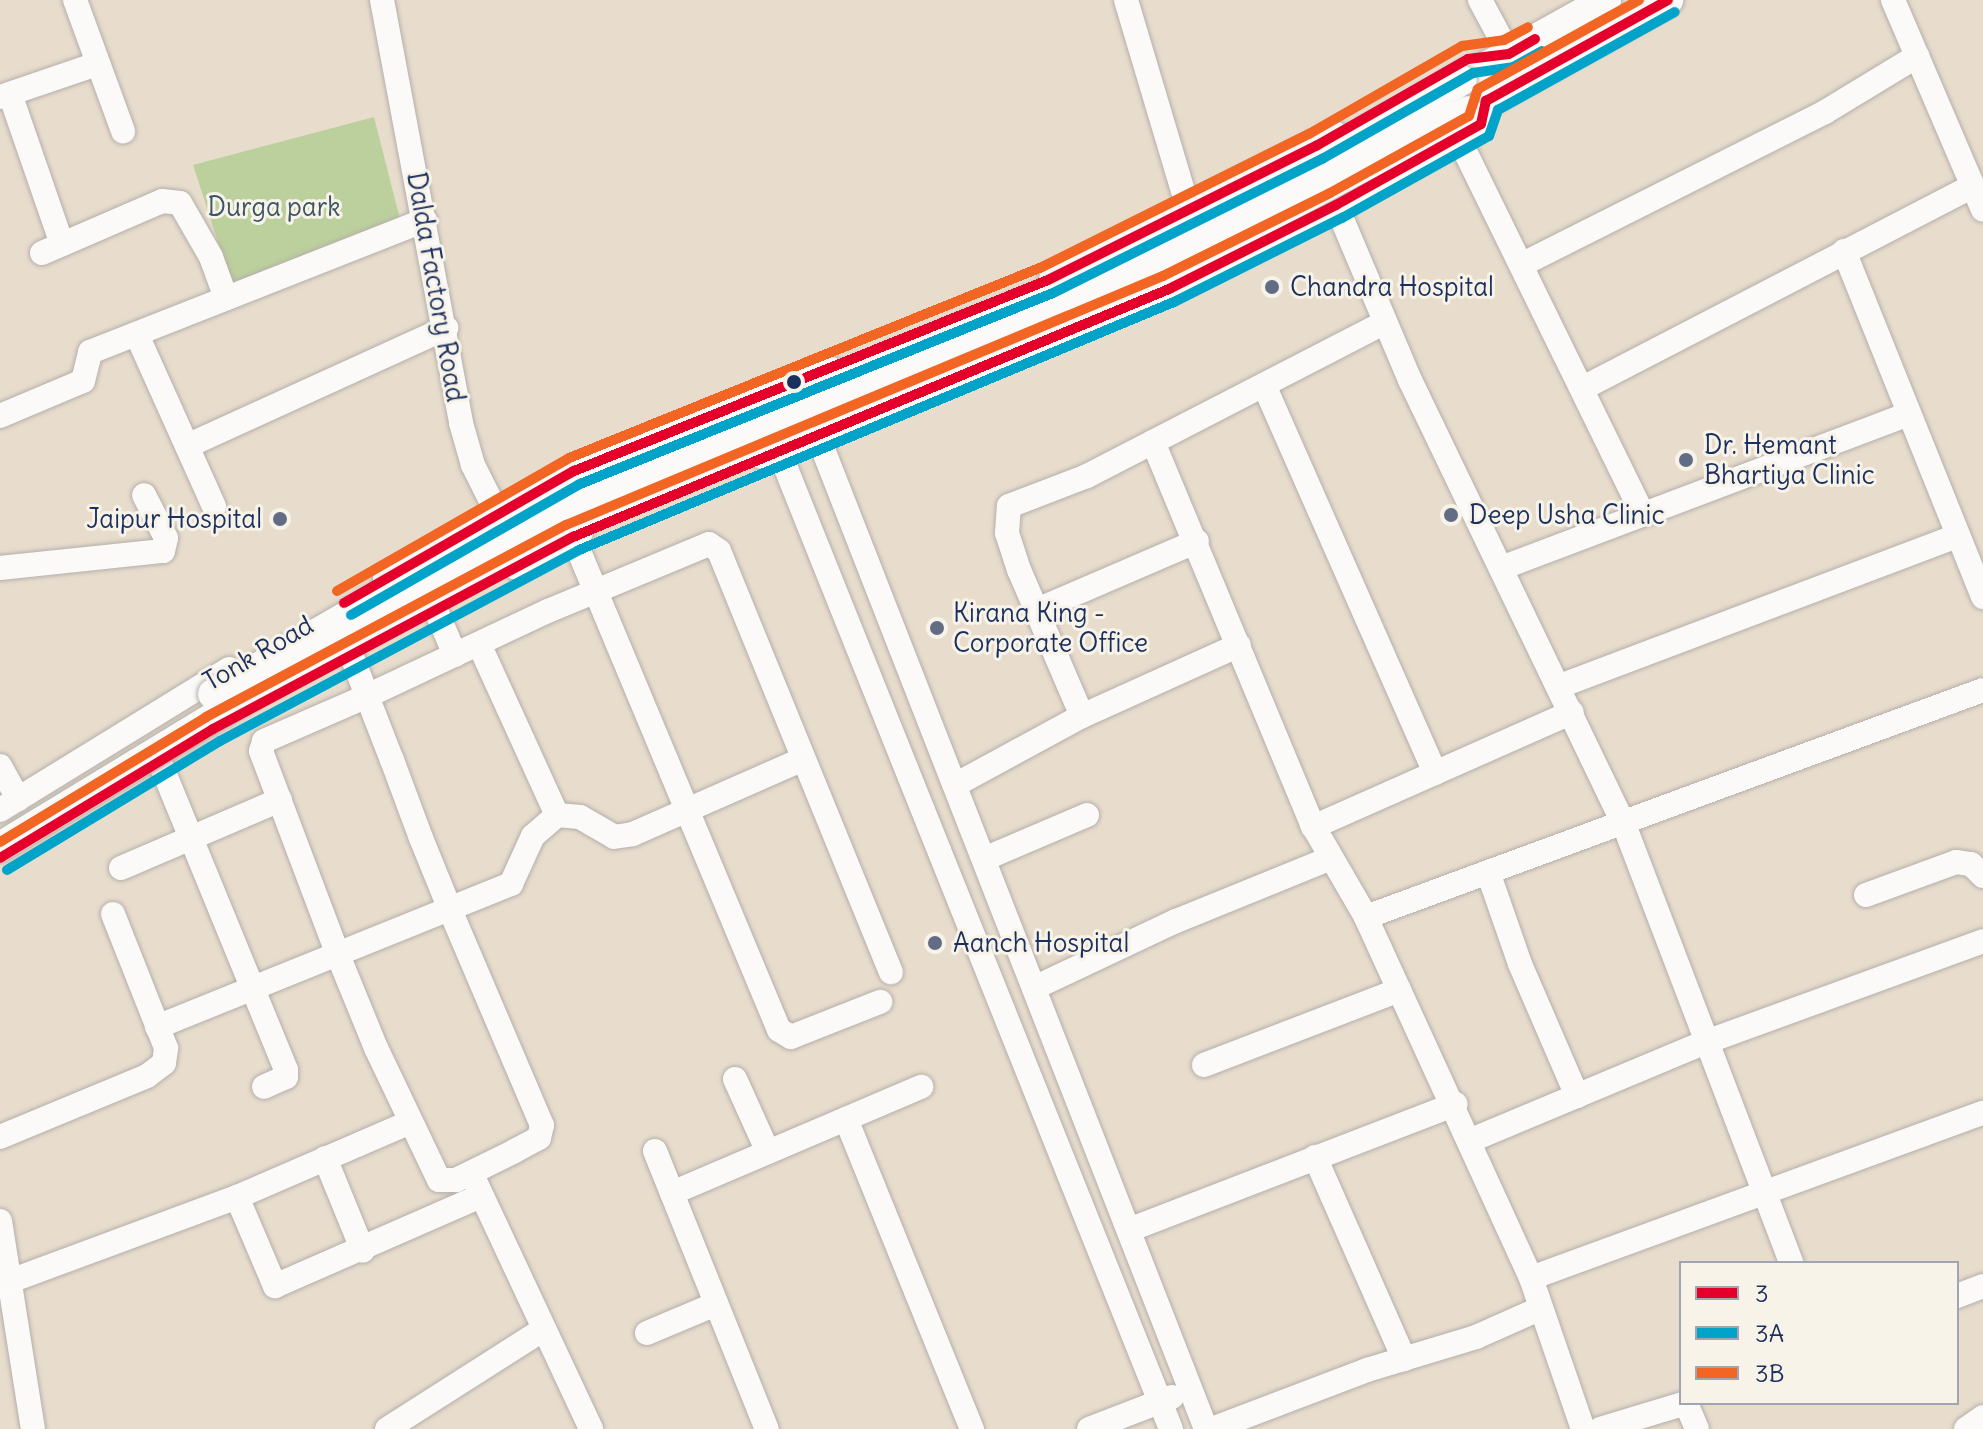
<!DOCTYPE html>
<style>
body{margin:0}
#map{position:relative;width:1983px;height:1429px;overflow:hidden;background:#e8ddcd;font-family:Delius,sans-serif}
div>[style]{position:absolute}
.green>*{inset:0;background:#bcd09d}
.roads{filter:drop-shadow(0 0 2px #b4afaa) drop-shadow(0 0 2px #b4afaa)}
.minor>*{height:24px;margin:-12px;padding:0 12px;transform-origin:12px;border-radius:12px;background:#fcfaf8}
.major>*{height:30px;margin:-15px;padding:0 15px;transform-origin:15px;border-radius:15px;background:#fcfaf8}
.bridges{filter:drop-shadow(0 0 2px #b4afaa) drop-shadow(0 0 2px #b4afaa)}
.major-bridge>*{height:30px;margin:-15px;padding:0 15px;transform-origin:15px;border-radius:15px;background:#fcfaf8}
.bus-1>*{height:10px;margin:-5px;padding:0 5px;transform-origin:5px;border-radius:5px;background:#e4002b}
.bus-2>*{height:10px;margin:-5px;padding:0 5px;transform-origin:5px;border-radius:5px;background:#01a3c8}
.bus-3>*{height:10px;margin:-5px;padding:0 5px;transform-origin:5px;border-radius:5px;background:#f26522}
.dots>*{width:22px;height:22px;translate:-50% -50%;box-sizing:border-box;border:4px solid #f7f3e8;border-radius:50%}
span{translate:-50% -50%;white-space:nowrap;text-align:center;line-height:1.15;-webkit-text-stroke:6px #f7f3e8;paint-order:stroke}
.park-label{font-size:26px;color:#3a5564}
.street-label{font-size:26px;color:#1b2f5e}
.poi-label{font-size:26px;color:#1b2f5e}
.left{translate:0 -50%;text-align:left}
.right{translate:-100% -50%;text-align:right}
.legend{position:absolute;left:1679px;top:1261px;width:280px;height:144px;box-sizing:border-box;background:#f7f3e8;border:2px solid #9fa5b1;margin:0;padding:10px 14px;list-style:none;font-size:24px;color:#1b2f5e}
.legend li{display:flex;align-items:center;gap:16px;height:40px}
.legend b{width:40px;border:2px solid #9fa5b1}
</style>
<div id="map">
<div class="green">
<i style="clip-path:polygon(374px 117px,401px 223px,234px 291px,193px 165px)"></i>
</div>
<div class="roads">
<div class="minor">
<i style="left:75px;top:0;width:140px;rotate:69.9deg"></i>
<i style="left:382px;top:0;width:430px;rotate:79.4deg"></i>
<i style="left:461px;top:423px;width:44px;rotate:74.1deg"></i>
<i style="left:473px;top:465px;width:67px;rotate:63.4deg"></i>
<i style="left:1126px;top:0;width:220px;rotate:73.4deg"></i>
<i style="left:1480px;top:0;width:61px;rotate:61.8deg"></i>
<i style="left:1893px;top:0;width:228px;rotate:66.8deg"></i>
<i style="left:10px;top:94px;width:159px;rotate:70.9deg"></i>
<i style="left:0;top:97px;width:102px;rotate:-18.8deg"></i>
<i style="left:1459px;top:139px;width:415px;rotate:63.9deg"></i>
<i style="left:1336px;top:205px;width:190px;rotate:67.1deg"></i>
<i style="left:1410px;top:380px;width:491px;rotate:64.3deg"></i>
<i style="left:1623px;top:822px;width:472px;rotate:69.1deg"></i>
<i style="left:1844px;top:251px;width:373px;rotate:68.1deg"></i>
<i style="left:42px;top:253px;width:131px;rotate:-23.4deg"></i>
<i style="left:162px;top:201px;width:18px;rotate:6deg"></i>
<i style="left:180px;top:203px;width:62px;rotate:60.1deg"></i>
<i style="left:211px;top:257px;width:44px;rotate:69.9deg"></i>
<i style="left:1523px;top:264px;width:338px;rotate:-26.7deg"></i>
<i style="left:1825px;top:112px;width:108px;rotate:-31.3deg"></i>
<i style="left:1051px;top:279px;width:320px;rotate:-27deg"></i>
<i style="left:137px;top:335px;width:188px;rotate:65.8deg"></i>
<i style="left:1264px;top:385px;width:424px;rotate:66.2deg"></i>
<i style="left:1583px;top:388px;width:439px;rotate:-27.4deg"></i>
<i style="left:0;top:416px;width:90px;rotate:-22.9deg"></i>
<i style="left:83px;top:381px;width:30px;rotate:-76deg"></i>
<i style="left:90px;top:352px;width:360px;rotate:-21.5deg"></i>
<i style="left:812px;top:421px;width:1082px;rotate:68.65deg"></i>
<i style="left:773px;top:436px;width:1070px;rotate:68.16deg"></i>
<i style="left:1153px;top:442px;width:414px;rotate:67.4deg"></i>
<i style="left:1312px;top:824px;width:108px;rotate:59.9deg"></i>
<i style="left:187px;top:446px;width:285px;rotate:-24.5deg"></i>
<i style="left:762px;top:457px;width:440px;rotate:-22.4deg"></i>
<i style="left:1169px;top:289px;width:326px;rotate:-27.3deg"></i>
<i style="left:1459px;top:139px;width:27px;rotate:-34deg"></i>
<i style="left:1481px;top:124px;width:24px;rotate:-78deg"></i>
<i style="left:573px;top:537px;width:534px;rotate:67.32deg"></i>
<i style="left:779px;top:1030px;width:14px;rotate:30deg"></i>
<i style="left:791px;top:1037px;width:96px;rotate:-21.5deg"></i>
<i style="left:514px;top:567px;width:75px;rotate:-26.9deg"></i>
<i style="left:1504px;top:567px;width:432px;rotate:-20.7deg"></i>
<i style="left:0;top:568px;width:164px;rotate:-6deg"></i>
<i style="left:163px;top:551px;width:13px;rotate:-77deg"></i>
<i style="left:166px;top:538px;width:48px;rotate:-117.1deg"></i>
<i style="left:385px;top:579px;width:218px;rotate:-29.7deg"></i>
<i style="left:574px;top:471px;width:277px;rotate:-21.6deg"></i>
<i style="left:435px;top:608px;width:51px;rotate:66.9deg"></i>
<i style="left:1037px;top:610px;width:174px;rotate:-23.3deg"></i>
<i style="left:479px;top:644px;width:188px;rotate:65.5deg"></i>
<i style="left:351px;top:654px;width:45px;rotate:69.1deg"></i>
<i style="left:367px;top:696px;width:69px;rotate:68.7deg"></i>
<i style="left:392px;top:760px;width:83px;rotate:69.6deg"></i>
<i style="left:421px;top:838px;width:80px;rotate:67.9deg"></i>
<i style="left:451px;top:912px;width:232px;rotate:66.9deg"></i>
<i style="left:542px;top:1125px;width:13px;rotate:103deg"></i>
<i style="left:539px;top:1138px;width:27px;rotate:152deg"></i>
<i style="left:515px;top:1151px;width:66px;rotate:153.8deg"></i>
<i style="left:456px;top:1180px;width:17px;rotate:180deg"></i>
<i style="left:439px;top:1180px;width:146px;rotate:-115.5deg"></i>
<i style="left:376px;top:1048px;width:100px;rotate:-112.2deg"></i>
<i style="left:338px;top:955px;width:218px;rotate:-110.7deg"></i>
<i style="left:261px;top:751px;width:10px;rotate:-73deg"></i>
<i style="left:264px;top:741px;width:112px;rotate:-23.6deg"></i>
<i style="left:367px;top:696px;width:200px;rotate:-25.2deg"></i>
<i style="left:548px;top:611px;width:174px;rotate:-22.6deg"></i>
<i style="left:709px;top:544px;width:12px;rotate:35deg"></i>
<i style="left:719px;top:551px;width:455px;rotate:67.8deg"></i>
<i style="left:1560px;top:686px;width:425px;rotate:-20.7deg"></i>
<i style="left:1082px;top:716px;width:159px;rotate:-113.3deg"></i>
<i style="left:1019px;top:570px;width:39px;rotate:-108deg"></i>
<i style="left:1007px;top:533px;width:27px;rotate:-86deg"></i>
<i style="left:1009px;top:506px;width:84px;rotate:-21deg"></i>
<i style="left:1087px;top:476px;width:335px;rotate:-27.3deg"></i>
<i style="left:159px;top:760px;width:335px;rotate:67.7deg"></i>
<i style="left:286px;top:1070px;width:7px;rotate:90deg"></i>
<i style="left:286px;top:1077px;width:24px;rotate:156deg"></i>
<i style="left:0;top:766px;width:38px;rotate:61deg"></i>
<i style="left:955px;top:785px;width:145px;rotate:-28.5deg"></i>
<i style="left:1082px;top:716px;width:172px;rotate:-24.3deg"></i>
<i style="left:0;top:810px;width:269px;rotate:-31.6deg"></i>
<i style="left:1313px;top:827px;width:283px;rotate:-23.9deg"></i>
<i style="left:984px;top:859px;width:112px;rotate:-23.1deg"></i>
<i style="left:121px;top:868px;width:173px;rotate:-23.2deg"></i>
<i style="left:1488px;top:872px;width:97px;rotate:70.8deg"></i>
<i style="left:1520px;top:964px;width:144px;rotate:66.6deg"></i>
<i style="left:1866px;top:895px;width:96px;rotate:-20.1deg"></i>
<i style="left:1956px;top:862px;width:15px;rotate:8deg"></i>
<i style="left:1971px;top:864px;width:17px;rotate:45deg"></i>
<i style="left:1034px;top:988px;width:157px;rotate:-25.3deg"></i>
<i style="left:1176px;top:921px;width:167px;rotate:-22.1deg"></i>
<i style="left:157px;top:1027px;width:382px;rotate:-22deg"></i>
<i style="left:511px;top:884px;width:53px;rotate:-65.4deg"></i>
<i style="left:533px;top:836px;width:32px;rotate:-41deg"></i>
<i style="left:557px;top:815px;width:23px;rotate:5deg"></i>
<i style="left:580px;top:817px;width:39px;rotate:30deg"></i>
<i style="left:614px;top:837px;width:19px;rotate:-9deg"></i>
<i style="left:633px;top:834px;width:184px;rotate:-23.8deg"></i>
<i style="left:1204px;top:1065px;width:209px;rotate:-21deg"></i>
<i style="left:735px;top:1079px;width:80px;rotate:65.7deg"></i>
<i style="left:846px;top:1119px;width:335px;rotate:67.9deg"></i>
<i style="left:0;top:1137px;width:159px;rotate:-22.5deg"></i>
<i style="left:147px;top:1076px;width:21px;rotate:-37deg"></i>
<i style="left:164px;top:1063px;width:15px;rotate:-82deg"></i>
<i style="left:166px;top:1048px;width:144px;rotate:-111.6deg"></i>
<i style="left:1469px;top:1141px;width:257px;rotate:-22.7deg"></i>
<i style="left:1706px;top:1042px;width:295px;rotate:-20deg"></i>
<i style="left:655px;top:1151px;width:300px;rotate:68.1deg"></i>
<i style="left:1315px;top:1157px;width:221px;rotate:66.2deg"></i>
<i style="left:325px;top:1158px;width:100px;rotate:67.8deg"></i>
<i style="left:475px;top:1181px;width:274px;rotate:64.9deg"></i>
<i style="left:672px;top:1193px;width:271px;rotate:-23.1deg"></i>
<i style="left:237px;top:1197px;width:97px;rotate:66.9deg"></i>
<i style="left:275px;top:1286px;width:225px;rotate:-23.6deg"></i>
<i style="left:0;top:1221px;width:211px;rotate:81deg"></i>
<i style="left:1129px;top:1230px;width:350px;rotate:-21.1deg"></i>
<i style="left:1531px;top:1278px;width:481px;rotate:-20.1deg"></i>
<i style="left:10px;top:1281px;width:242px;rotate:-20.3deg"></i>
<i style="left:237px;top:1197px;width:189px;rotate:-23.4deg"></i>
<i style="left:1957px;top:1296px;width:28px;rotate:-21deg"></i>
<i style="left:647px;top:1333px;width:75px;rotate:-22.8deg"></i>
<i style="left:1686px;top:1403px;width:28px;rotate:67deg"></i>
<i style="left:387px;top:1429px;width:183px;rotate:-32.5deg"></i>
<i style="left:1089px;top:1429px;width:89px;rotate:-21.1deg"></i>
<i style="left:1212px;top:1429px;width:166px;rotate:-20.8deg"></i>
<i style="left:1367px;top:1370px;width:114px;rotate:-16.8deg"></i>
<i style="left:1476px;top:1337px;width:69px;rotate:-24deg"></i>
<i style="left:1583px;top:1429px;width:160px;rotate:-109deg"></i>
<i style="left:1531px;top:1278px;width:397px;rotate:-114.6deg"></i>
<i style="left:1366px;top:917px;width:657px;rotate:-20.2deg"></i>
<i style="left:1600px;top:1429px;width:90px;rotate:-16.8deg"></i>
<i style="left:1966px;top:1429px;width:21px;rotate:-35deg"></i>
</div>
<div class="major">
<i style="left:1462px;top:80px;width:165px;rotate:-29.1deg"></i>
<i style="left:1468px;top:111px;width:229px;rotate:-29deg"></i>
</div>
</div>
<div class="bridges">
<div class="major-bridge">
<i style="left:213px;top:694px;width:191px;rotate:-30.2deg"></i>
<i style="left:378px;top:598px;width:251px;rotate:-28deg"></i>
<i style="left:600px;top:480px;width:540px;rotate:-22.53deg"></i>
<i style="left:1099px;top:273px;width:144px;rotate:-25.5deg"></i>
<i style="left:1229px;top:211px;width:267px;rotate:-29.3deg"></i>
<i style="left:0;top:847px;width:293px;rotate:-31.3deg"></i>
<i style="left:250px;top:695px;width:334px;rotate:-28.6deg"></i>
<i style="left:543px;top:535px;width:698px;rotate:-23.11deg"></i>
<i style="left:1185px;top:261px;width:320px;rotate:-27.9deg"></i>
</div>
</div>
<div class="bus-1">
<i style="left:344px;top:603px;width:265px;rotate:-29.9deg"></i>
<i style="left:574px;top:471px;width:511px;rotate:-21.95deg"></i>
<i style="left:1048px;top:280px;width:300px;rotate:-26.6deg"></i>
<i style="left:1316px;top:146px;width:175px;rotate:-29.8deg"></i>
<i style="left:1468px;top:59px;width:41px;rotate:-7deg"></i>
<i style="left:1509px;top:54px;width:30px;rotate:-30deg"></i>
<i style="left:0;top:858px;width:249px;rotate:-31.2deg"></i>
<i style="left:213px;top:729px;width:408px;rotate:-28.1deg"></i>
<i style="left:573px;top:537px;width:646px;rotate:-22.59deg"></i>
<i style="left:1169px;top:289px;width:187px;rotate:-26.7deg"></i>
<i style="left:1336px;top:205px;width:166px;rotate:-29.2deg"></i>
<i style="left:1481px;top:124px;width:24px;rotate:-78deg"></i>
<i style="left:1486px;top:101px;width:208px;rotate:-29deg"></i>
</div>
<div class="bus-2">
<i style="left:351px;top:615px;width:264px;rotate:-29.8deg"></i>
<i style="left:580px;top:484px;width:510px;rotate:-21.99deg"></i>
<i style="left:1053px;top:293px;width:301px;rotate:-26.5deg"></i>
<i style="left:1322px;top:159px;width:174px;rotate:-29.7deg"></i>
<i style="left:1473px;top:73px;width:40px;rotate:-8.5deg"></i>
<i style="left:1513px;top:67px;width:33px;rotate:-29deg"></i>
<i style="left:7px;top:870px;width:249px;rotate:-31.2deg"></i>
<i style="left:220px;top:741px;width:407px;rotate:-28deg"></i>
<i style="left:579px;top:550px;width:645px;rotate:-22.63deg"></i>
<i style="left:1174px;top:302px;width:188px;rotate:-26.6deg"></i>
<i style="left:1342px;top:218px;width:168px;rotate:-29.2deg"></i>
<i style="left:1489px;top:136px;width:28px;rotate:-71deg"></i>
<i style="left:1498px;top:110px;width:202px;rotate:-29deg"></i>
</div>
<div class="bus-3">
<i style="left:337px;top:591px;width:267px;rotate:-29.8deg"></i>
<i style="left:569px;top:458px;width:510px;rotate:-21.99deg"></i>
<i style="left:1042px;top:267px;width:298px;rotate:-26.5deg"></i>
<i style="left:1309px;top:134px;width:177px;rotate:-29.9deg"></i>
<i style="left:1462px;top:46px;width:42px;rotate:-8.1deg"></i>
<i style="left:1504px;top:40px;width:27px;rotate:-28deg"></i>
<i style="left:0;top:842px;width:241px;rotate:-31.2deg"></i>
<i style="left:206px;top:717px;width:408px;rotate:-28.1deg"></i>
<i style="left:566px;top:525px;width:647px;rotate:-22.64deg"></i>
<i style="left:1163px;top:276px;width:186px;rotate:-26.4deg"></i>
<i style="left:1330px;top:193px;width:159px;rotate:-29deg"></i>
<i style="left:1469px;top:116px;width:28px;rotate:-72deg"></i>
<i style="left:1478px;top:89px;width:184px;rotate:-28.9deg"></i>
</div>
<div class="dots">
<i style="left:1272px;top:287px;background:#636c85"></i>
<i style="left:794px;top:382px;background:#1b2f5e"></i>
<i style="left:1686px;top:460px;background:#636c85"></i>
<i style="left:1451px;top:515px;background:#636c85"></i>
<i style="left:280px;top:519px;background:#636c85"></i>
<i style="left:937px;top:628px;background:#636c85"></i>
<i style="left:935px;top:943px;background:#636c85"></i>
</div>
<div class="park-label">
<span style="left:274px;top:207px">Durga park</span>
</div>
<div class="street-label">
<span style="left:436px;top:287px;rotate:80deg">Dalda Factory Road</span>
<span style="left:258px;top:653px;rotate:-30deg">Tonk Road</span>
</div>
<div class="poi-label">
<span class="left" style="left:1290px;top:287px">Chandra Hospital</span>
<span class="left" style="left:1704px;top:460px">Dr. Hemant<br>Bhartiya Clinic</span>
<span class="left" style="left:1469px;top:515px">Deep Usha Clinic</span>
<span class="right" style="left:262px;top:519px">Jaipur Hospital</span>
<span class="left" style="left:953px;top:628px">Kirana King -<br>Corporate Office</span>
<span class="left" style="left:953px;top:943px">Aanch Hospital</span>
</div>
<ul class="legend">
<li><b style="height:10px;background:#e4002b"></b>3</li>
<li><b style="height:10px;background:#01a3c8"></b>3A</li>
<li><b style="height:10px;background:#f26522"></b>3B</li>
</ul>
</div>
